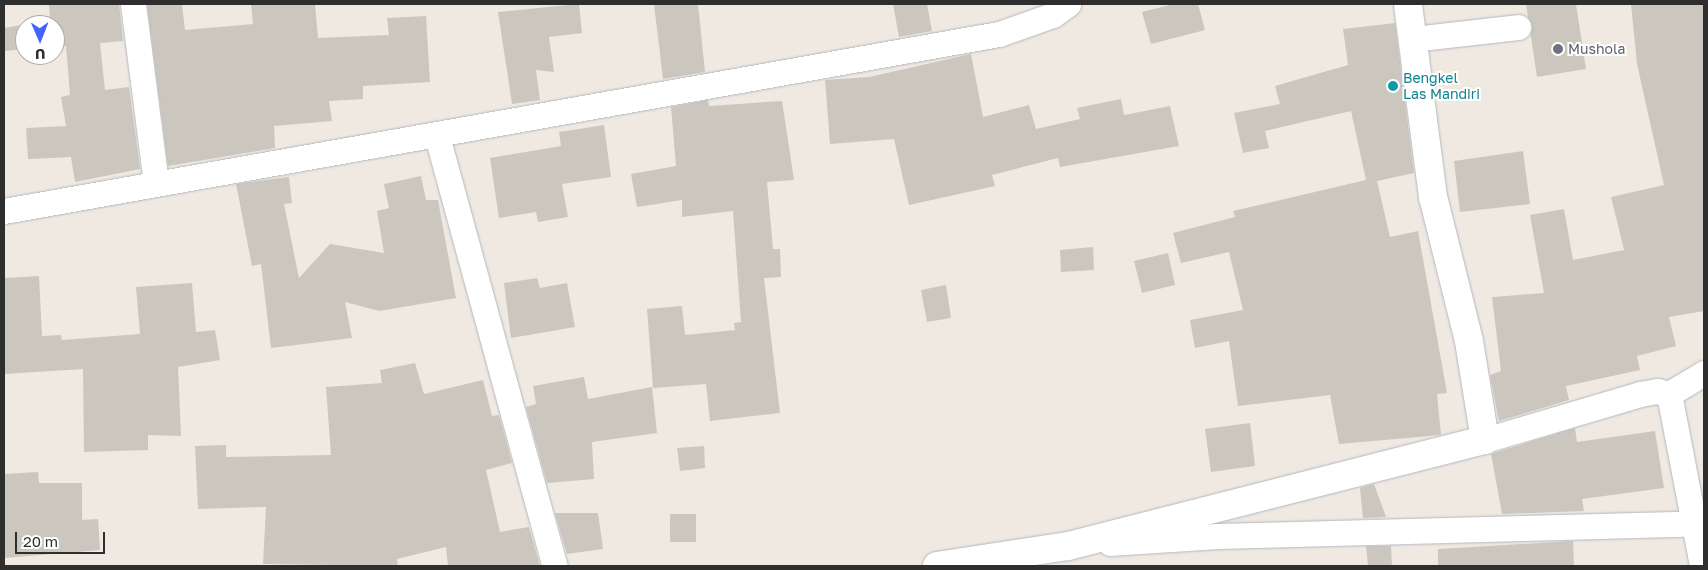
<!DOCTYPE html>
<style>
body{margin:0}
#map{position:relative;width:1708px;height:570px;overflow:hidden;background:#efe9e1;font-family:"Golos Text",sans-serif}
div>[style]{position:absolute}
.building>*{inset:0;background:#cbc7bf}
.roads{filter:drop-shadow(0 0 1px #b4b7c1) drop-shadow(0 0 1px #b4b7c1)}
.minor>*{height:25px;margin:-12.5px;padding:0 12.5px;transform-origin:12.5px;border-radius:12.5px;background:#fff}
.tertiary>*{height:28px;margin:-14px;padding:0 14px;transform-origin:14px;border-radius:14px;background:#fff}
.dots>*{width:14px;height:14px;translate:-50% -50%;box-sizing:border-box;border:2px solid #fff;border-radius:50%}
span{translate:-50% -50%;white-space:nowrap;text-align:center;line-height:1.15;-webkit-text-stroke:4px #fff;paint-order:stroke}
.worship-label{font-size:14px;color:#5b616d}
.left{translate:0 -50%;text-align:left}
.culture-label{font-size:14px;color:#0d838f}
.frame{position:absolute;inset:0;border:5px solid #2e2e2e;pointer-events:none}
.north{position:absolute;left:15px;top:15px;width:50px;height:50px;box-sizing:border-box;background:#fff;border:1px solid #ababab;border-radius:50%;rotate:179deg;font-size:14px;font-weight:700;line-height:20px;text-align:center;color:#2e2e2e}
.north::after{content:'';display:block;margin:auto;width:18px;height:22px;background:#4264fb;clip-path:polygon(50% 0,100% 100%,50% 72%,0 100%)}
.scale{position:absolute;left:15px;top:532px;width:90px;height:22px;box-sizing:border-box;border:2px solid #2e2e2e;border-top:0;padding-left:6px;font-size:15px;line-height:18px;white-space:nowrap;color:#2e2e2e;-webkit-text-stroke:4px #fff;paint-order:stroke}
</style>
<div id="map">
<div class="building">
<i style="clip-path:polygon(49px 4px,119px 4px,123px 41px,100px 43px,105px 90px,129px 87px,140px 169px,75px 182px,71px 157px,28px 159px,26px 128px,66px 126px,61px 97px,70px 95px,66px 46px,55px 47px,55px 25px,25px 25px,25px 49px,4px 51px,4px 28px,50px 20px)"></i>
<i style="clip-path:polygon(147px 4px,182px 4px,185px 30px,253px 24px,251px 4px,315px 4px,318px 38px,389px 35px,387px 18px,426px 16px,430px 82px,363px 86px,363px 99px,329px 101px,332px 121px,274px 126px,275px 148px,168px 166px)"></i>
<i style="clip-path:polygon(579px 4px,582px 33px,549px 37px,554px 72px,536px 70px,540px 100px,512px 104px,498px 12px)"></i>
<i style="clip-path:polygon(654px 4px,698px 4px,705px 72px,663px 79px)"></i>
<i style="clip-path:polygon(893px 4px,927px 4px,932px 31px,899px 37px)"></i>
<i style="clip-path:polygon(1174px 4px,1198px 4px,1205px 30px,1151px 44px,1142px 12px)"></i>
<i style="clip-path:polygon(1526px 4px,1576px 4px,1586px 69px,1537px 77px)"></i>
<i style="clip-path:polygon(1631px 4px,1703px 4px,1704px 311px,1669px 317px,1676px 346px,1637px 356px,1640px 370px,1566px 386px,1569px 400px,1499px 421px,1490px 375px,1501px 371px,1492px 297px,1544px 293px,1530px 215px,1564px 209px,1573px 260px,1624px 250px,1611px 197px,1664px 185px,1637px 64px)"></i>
<i style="clip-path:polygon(1395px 23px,1414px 173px,1377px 181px,1390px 237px,1418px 231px,1447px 393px,1437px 394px,1441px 435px,1339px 444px,1330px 395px,1238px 406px,1229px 341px,1195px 348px,1190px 320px,1243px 310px,1229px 252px,1181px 263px,1173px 233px,1235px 217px,1233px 211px,1366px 180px,1351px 111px,1265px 131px,1269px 148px,1243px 153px,1234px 113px,1280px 104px,1275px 86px,1348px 65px,1343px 29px)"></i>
<i style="clip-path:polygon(971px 54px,983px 117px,1029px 105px,1036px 129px,1080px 119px,1077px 108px,1121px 99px,1124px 115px,1170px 106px,1179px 146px,1060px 167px,1058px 158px,992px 175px,995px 186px,909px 205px,894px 139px,830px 144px,825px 80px,869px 77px)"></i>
<i style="clip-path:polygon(708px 100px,709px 106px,782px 101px,794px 180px,767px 182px,773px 249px,780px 249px,781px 277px,764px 278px,780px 413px,710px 421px,706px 384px,653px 388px,647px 309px,682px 306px,685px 335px,735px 330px,734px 323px,741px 322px,733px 211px,682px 217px,682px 200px,637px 207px,631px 174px,676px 166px,671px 107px)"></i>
<i style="clip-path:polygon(604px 125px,611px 177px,562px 184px,568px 217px,538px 222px,536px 212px,499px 218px,490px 158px,561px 146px,559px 132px)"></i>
<i style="clip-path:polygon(1523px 151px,1530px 204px,1460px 212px,1454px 161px)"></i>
<i style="clip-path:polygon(421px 176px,426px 200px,438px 200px,456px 298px,379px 311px,345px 302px,352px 338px,271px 348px,261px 264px,252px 266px,236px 184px,289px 177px,292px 203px,284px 204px,299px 278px,330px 244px,384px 253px,377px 211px,389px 208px,384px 184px)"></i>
<i style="clip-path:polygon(1093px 247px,1094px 270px,1061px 272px,1060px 250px)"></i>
<i style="clip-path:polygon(1168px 253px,1175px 285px,1142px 293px,1134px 261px)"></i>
<i style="clip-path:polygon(39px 276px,42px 336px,61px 335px,62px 340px,140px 334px,136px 287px,192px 283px,196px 332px,215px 330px,220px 360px,178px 367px,181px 436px,148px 435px,148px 450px,84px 452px,83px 369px,4px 374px,4px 278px)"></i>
<i style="clip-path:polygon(537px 278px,540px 288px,567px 283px,575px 327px,511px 338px,504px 283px)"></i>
<i style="clip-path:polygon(946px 285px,951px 318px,927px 322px,921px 290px)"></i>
<i style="clip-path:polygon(415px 363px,424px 394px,483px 380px,492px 416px,499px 415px,512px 463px,486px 470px,500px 532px,529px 527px,540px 566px,448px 566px,446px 547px,397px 559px,398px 566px,263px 564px,266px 507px,198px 509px,195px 446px,226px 445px,226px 457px,331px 455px,326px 387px,382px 383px,380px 370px)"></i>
<i style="clip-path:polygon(584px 377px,588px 399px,652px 387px,657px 433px,592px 442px,594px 479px,547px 483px,526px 407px,536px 404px,533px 386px)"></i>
<i style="clip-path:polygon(1250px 423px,1255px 466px,1211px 472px,1205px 429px)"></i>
<i style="clip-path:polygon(1575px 428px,1577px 442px,1655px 431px,1664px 488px,1582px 499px,1584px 511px,1502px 514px,1491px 454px)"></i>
<i style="clip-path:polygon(704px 446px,705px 468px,680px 471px,677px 448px)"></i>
<i style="clip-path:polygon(38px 472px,39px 483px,82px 483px,82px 520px,98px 519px,100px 550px,4px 558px,4px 474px)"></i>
<i style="clip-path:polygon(1374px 484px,1386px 517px,1363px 518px,1360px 488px)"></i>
<i style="clip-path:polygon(555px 513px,598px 513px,603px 549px,567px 554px)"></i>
<i style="clip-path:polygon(670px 514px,696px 514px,696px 542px,670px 542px)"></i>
<i style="clip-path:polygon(1573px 541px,1574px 566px,1438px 566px,1438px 549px)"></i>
<i style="clip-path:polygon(1366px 546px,1391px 546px,1392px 566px,1368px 566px)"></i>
</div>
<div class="roads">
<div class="minor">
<i style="left:133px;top:4px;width:180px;rotate:82.7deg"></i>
<i style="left:1413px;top:39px;width:106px;rotate:-6.5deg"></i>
<i style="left:437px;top:136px;width:446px;rotate:74.7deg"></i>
<i style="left:4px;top:211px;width:1011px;rotate:-10.09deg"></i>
<i style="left:999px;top:34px;width:57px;rotate:-19.4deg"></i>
<i style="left:1053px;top:15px;width:19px;rotate:-36deg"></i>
<i style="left:1669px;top:394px;width:41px;rotate:-31deg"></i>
<i style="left:1485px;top:440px;width:162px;rotate:-16.5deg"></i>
<i style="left:1640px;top:394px;width:17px;rotate:-10deg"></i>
<i style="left:1657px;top:391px;width:12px;rotate:14deg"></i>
<i style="left:1669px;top:394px;width:175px;rotate:79.1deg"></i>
<i style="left:1110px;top:543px;width:108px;rotate:-3.7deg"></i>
<i style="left:1218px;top:536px;width:486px;rotate:-1.5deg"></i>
</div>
<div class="tertiary">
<i style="left:937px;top:566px;width:133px;rotate:-8.7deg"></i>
<i style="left:1068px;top:546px;width:430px;rotate:-14.3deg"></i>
<i style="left:1485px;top:440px;width:100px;rotate:-99.2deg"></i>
<i style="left:1469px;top:341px;width:148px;rotate:-104deg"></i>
<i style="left:1433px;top:197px;width:195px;rotate:-97.4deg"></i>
</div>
</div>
<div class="dots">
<i style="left:1558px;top:49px;background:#6b7280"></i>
<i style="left:1393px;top:86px;background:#0f9aa8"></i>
</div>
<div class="worship-label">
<span class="left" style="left:1568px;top:49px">Mushola</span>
</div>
<div class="culture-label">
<span class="left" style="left:1403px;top:86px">Bengkel<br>Las Mandiri</span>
</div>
<div class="frame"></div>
<div class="north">U</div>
<div class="scale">20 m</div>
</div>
